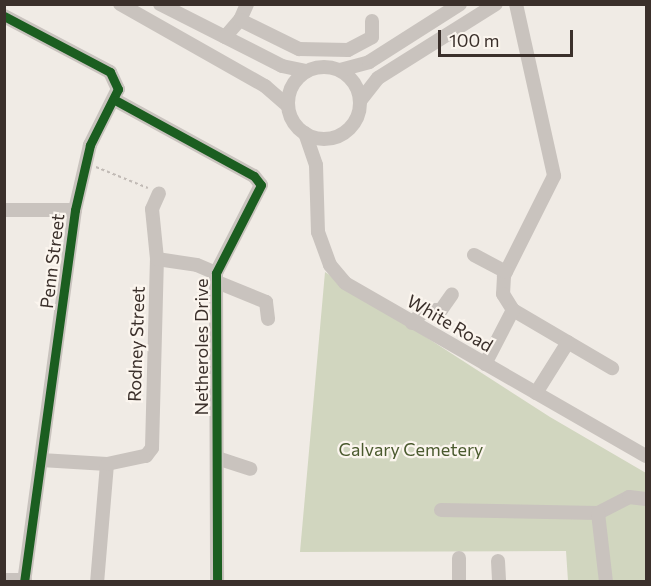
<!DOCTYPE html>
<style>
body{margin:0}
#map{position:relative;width:651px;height:586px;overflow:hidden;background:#f0ebe5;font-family:Commissioner,sans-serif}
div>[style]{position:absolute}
.green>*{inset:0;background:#d1d6bf}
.path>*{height:1.5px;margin-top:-0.75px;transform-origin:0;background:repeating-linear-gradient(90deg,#c2bbb6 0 3px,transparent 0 6px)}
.minor>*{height:14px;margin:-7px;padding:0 7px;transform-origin:7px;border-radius:7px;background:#c9c3be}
.minor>.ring{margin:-7px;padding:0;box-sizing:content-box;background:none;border:14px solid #c9c3be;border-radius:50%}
.cycleway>*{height:9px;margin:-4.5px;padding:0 4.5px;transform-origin:4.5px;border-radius:4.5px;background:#1b5e20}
span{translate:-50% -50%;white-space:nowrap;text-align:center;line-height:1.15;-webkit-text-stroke:4.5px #fbf5ee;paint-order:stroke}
.street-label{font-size:18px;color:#3b302b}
.park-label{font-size:18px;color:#4a5a2e}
.frame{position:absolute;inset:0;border:6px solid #3b302b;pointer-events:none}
.scale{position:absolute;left:438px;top:30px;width:135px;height:27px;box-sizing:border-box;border:3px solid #3b302b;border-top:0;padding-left:8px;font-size:18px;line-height:21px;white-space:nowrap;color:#3b302b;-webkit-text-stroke:4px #fbf5ee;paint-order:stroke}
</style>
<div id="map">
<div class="green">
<i style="clip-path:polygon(325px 272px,550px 417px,646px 473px,646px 581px,568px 581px,566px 551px,300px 552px)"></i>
</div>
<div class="path">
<i style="left:96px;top:167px;width:56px;rotate:22deg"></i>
</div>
<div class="minor">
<i style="left:120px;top:4px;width:167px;rotate:29.5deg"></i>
<i style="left:265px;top:86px;width:30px;rotate:41deg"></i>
<i style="left:160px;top:4px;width:137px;rotate:26.9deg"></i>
<i style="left:282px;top:66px;width:25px;rotate:12deg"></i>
<i style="left:516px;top:4px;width:176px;rotate:77.5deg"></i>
<i style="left:554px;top:176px;width:112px;rotate:116.6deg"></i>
<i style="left:504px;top:276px;width:18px;rotate:93deg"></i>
<i style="left:503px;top:294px;width:19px;rotate:58deg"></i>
<i style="left:513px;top:310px;width:115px;rotate:30.4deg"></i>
<i style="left:4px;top:16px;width:120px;rotate:27.8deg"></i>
<i style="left:110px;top:72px;width:19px;rotate:65deg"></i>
<i style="left:118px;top:89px;width:63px;rotate:116.6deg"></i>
<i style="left:90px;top:145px;width:67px;rotate:103deg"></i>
<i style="left:75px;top:210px;width:375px;rotate:97.8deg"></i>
<i style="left:240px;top:20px;width:17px;rotate:-66deg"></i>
<i style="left:225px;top:37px;width:23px;rotate:-49deg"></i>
<i style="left:240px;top:20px;width:66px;rotate:26.2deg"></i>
<i style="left:299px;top:49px;width:49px;rotate:1.2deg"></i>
<i style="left:348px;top:50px;width:27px;rotate:-28deg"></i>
<i style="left:372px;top:37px;width:16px;rotate:-90deg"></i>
<i class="ring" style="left:288px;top:67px;width:58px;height:58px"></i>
<i style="left:340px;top:70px;width:30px;rotate:-15deg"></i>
<i style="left:369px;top:62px;width:108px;rotate:-32.5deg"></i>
<i style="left:115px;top:100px;width:158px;rotate:28.7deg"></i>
<i style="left:254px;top:176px;width:11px;rotate:52deg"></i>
<i style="left:261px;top:185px;width:99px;rotate:117.1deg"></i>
<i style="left:216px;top:273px;width:309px;rotate:89.8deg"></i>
<i style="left:360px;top:101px;width:29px;rotate:-52deg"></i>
<i style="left:378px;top:78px;width:139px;rotate:-32.1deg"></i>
<i style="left:305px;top:133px;width:34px;rotate:71deg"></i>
<i style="left:316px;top:165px;width:67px;rotate:88.3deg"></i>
<i style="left:318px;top:232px;width:35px;rotate:70deg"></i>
<i style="left:330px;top:265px;width:23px;rotate:50deg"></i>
<i style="left:345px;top:283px;width:347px;rotate:29.9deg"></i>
<i style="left:4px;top:210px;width:71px"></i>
<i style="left:474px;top:255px;width:36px;rotate:28deg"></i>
<i style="left:157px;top:259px;width:40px;rotate:8.5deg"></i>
<i style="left:197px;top:265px;width:21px;rotate:23deg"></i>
<i style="left:217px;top:282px;width:53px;rotate:22.2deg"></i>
<i style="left:266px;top:302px;width:17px;rotate:83deg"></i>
<i style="left:412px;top:323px;width:18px;rotate:-45deg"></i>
<i style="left:425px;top:310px;width:16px"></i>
<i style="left:441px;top:310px;width:19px;rotate:-55deg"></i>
<i style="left:485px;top:364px;width:61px;rotate:-62.6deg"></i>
<i style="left:536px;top:393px;width:60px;rotate:-57.9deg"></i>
<i style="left:217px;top:458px;width:35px;rotate:18deg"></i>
<i style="left:41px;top:460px;width:66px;rotate:3.5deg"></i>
<i style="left:107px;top:464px;width:118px;rotate:94.8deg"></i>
<i style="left:107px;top:464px;width:40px;rotate:-12deg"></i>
<i style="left:146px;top:456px;width:10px;rotate:-53deg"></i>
<i style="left:152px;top:448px;width:189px;rotate:-88.5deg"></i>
<i style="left:157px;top:259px;width:50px;rotate:-95.7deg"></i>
<i style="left:152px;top:209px;width:17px;rotate:-66deg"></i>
<i style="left:441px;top:510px;width:157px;rotate:1.1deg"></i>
<i style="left:598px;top:513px;width:35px;rotate:-27deg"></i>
<i style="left:629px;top:497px;width:17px;rotate:7deg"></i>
<i style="left:598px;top:513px;width:69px;rotate:83.4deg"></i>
<i style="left:459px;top:558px;width:24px;rotate:90deg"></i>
<i style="left:498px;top:561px;width:21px;rotate:87deg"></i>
<i style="left:4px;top:580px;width:21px"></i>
</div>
<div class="cycleway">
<i style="left:4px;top:16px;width:120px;rotate:27.8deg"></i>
<i style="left:110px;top:72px;width:19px;rotate:65deg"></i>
<i style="left:118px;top:89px;width:63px;rotate:116.6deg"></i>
<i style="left:90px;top:145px;width:67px;rotate:103deg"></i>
<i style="left:75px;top:210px;width:375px;rotate:97.8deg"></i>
<i style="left:115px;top:100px;width:158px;rotate:28.7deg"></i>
<i style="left:254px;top:176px;width:11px;rotate:52deg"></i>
<i style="left:261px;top:185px;width:99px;rotate:117.1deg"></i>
<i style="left:216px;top:273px;width:309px;rotate:89.8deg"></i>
</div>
<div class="street-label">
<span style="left:52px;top:261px;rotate:-83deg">Penn Street</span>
<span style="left:450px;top:323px;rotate:30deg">White Road</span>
<span style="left:136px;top:344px;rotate:-88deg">Rodney Street</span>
<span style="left:201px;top:347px;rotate:-90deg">Netheroles Drive</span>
</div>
<div class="park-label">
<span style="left:411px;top:449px">Calvary Cemetery</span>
</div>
<div class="frame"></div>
<div class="scale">100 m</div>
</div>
